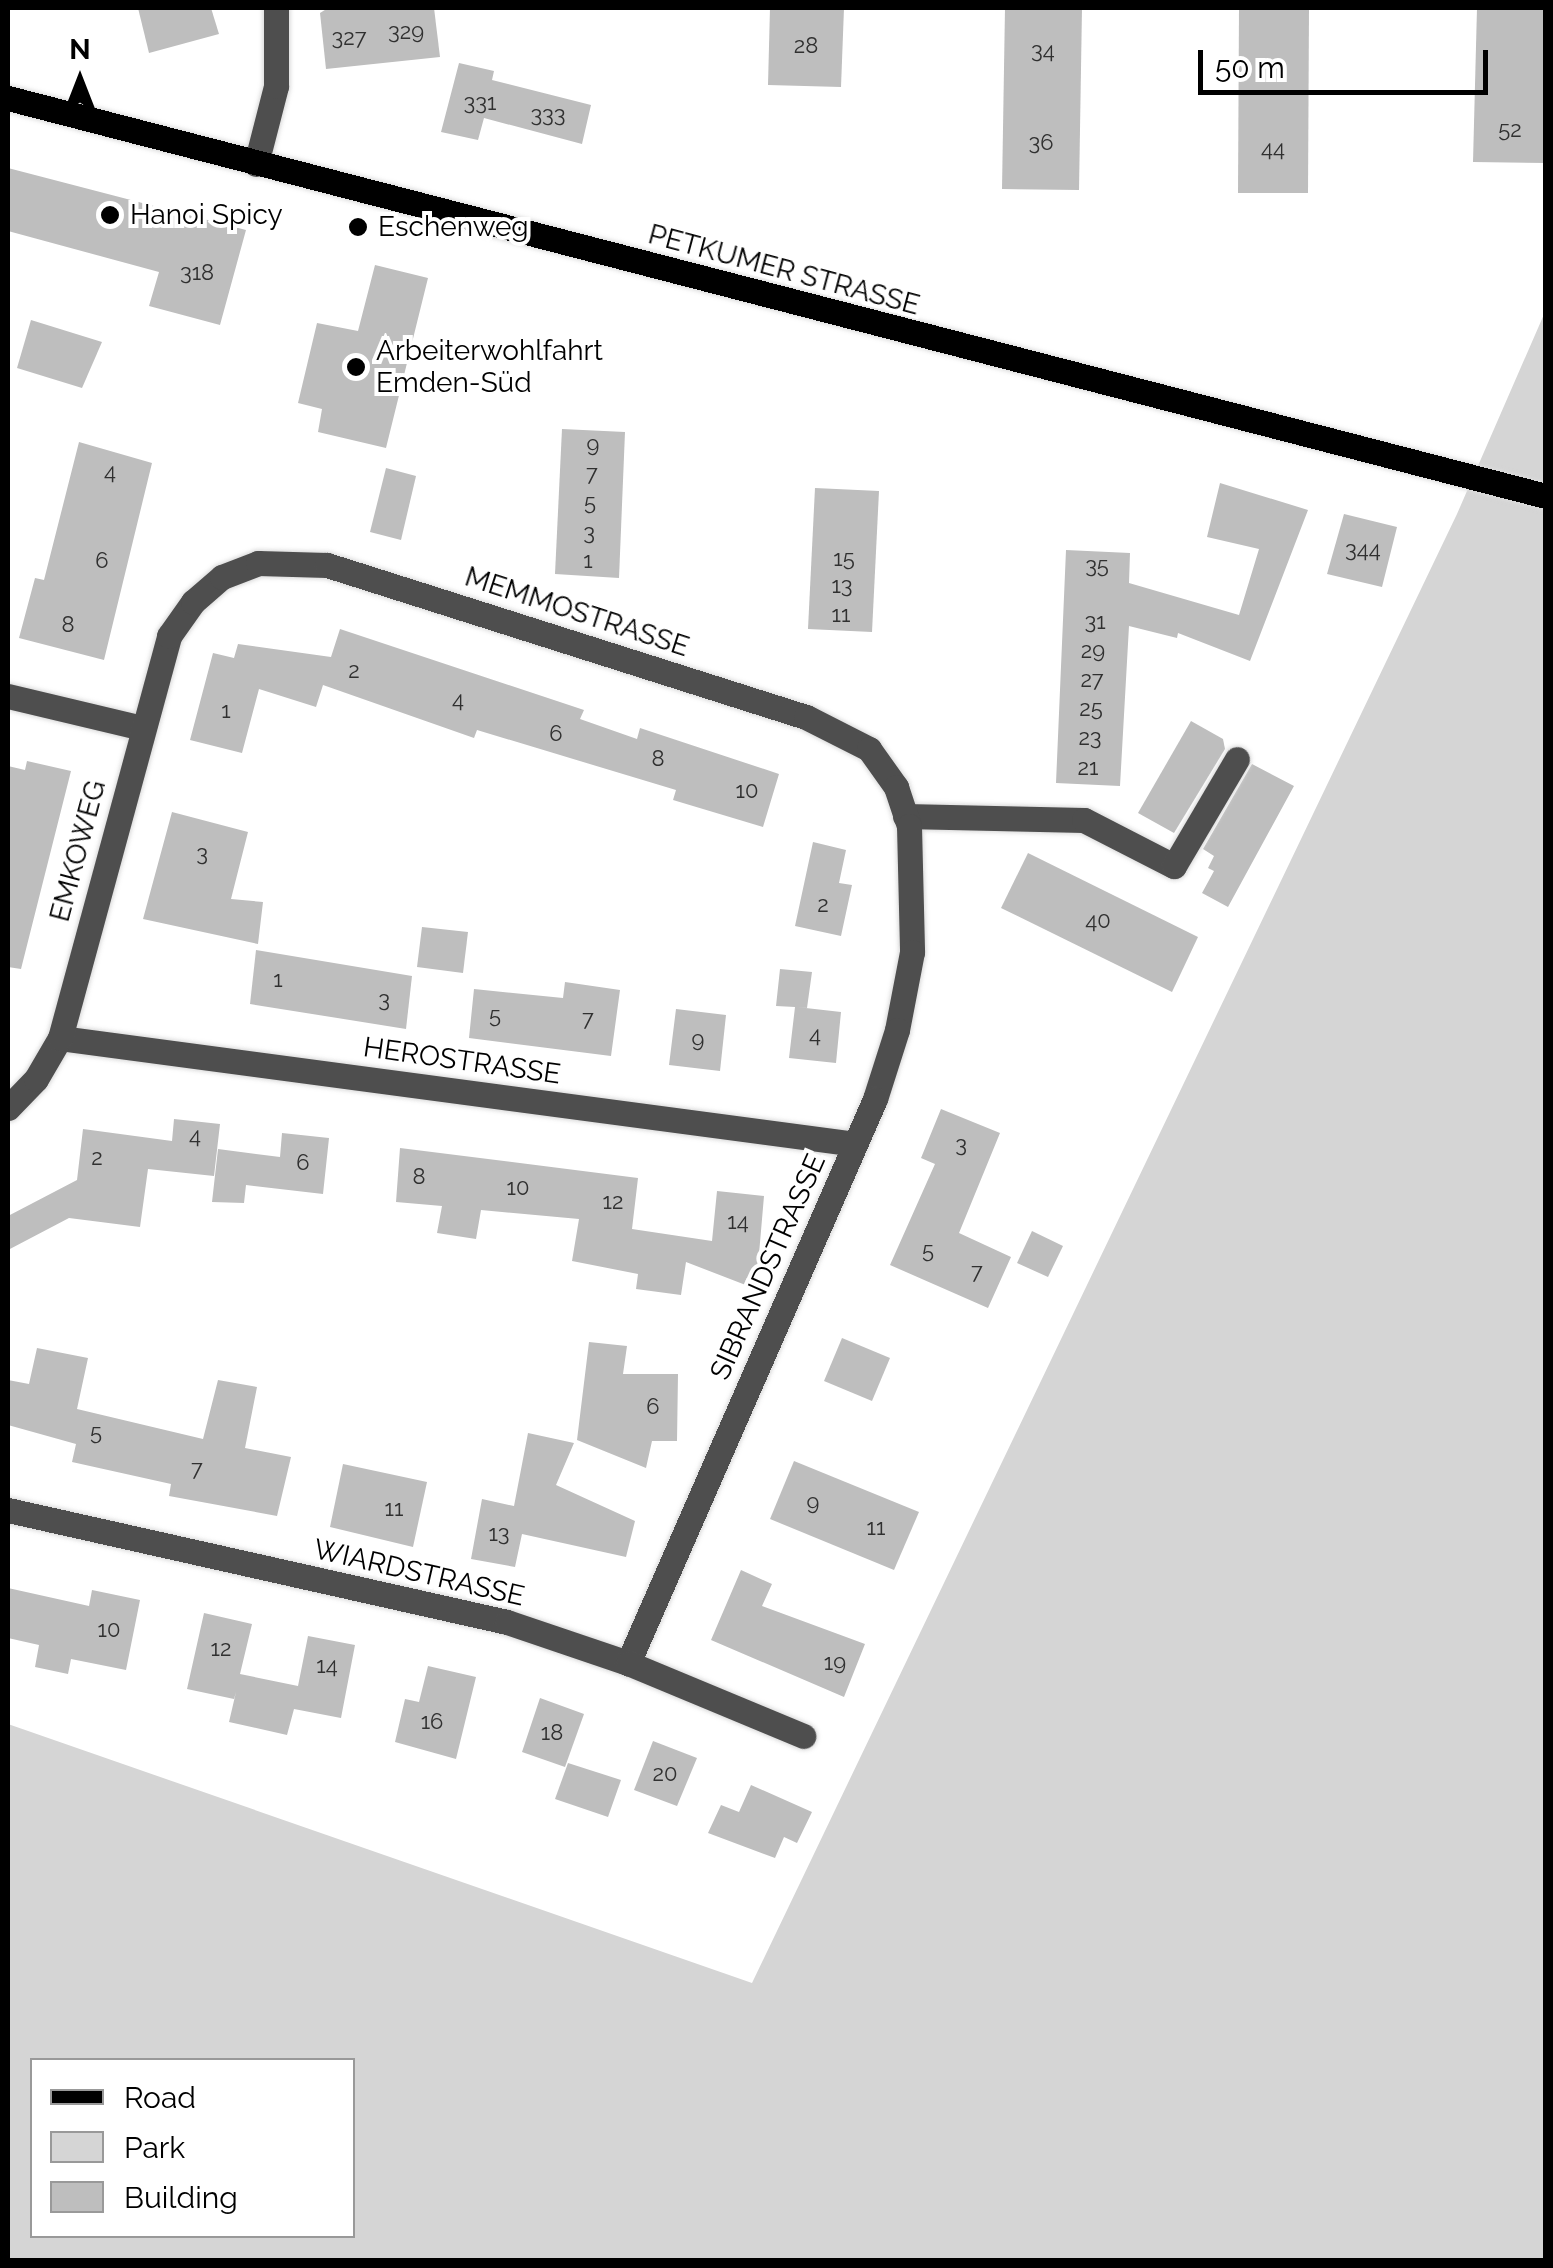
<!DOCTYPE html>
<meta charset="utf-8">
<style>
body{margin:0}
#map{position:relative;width:1553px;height:2268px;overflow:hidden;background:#fff;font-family:Raleway,sans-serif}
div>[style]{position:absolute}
.green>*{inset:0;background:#d5d5d5}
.building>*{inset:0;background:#bebebe}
.roads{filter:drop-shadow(0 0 2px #dbdbdb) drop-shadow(0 0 2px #dbdbdb)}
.minor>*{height:25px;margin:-12.5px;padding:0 12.5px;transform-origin:12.5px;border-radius:12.5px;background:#4e4e4e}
.major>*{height:25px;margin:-12.5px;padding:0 12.5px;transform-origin:12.5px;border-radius:12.5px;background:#000}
.dots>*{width:28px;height:28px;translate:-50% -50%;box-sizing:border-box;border:5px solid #fff;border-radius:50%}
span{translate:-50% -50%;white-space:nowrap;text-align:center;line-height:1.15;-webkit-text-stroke:8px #fff;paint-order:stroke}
.number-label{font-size:22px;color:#303030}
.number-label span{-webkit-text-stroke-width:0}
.poi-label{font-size:28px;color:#000}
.left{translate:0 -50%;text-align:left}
.street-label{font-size:28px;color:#000}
.frame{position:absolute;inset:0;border:10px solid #000;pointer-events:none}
.legend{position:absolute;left:30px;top:2058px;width:325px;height:180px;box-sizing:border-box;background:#fff;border:2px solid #999;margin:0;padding:12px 18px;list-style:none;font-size:30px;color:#000}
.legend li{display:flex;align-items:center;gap:20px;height:50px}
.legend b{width:50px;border:2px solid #999}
.north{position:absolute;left:30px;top:30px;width:100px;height:100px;-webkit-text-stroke:8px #fff;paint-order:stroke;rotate:0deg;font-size:28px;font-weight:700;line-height:40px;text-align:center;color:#000}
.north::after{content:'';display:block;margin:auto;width:35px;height:45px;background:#000;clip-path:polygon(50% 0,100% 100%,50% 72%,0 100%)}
.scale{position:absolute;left:1198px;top:50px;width:290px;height:45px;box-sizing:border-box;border:5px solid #000;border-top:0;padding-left:12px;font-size:30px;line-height:35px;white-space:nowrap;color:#000;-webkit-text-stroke:8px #fff;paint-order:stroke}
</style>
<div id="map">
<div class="green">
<i style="clip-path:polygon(evenodd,1545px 312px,1545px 2260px,8px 2260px,8px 1724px,752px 1983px,1457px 514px,1545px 312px,32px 2060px,352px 2060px,352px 2236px,32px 2236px,32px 2060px)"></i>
</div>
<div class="building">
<i style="clip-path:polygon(138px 8px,211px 8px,219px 34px,149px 53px)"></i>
<i style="clip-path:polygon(328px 8px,434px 8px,440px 57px,326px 69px,320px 13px)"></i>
<i style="clip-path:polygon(770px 8px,844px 8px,841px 87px,768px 85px)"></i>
<i style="clip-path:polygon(1005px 8px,1082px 8px,1079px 190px,1002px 189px)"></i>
<i style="clip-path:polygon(1239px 8px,1309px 8px,1308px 193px,1238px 193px)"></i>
<i style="clip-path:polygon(1477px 8px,1546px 8px,1546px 163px,1473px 162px)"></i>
<i style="clip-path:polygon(459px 63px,494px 71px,492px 80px,591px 105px,582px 144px,484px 118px,478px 140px,441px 132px)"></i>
<i style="clip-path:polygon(8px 168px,246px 230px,220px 325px,149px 306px,159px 272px,8px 231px)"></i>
<i style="clip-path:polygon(375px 265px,428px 278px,386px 448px,318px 432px,322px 409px,298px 403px,317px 323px,358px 331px)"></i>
<i style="clip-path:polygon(31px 320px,102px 342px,82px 388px,17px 368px)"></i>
<i style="clip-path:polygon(562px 429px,625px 432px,619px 578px,555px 574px)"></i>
<i style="clip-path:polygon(79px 442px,152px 463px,104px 660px,19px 638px,35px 578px,44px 580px)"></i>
<i style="clip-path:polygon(386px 468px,416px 476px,401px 540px,370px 532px)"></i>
<i style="clip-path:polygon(1220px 483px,1308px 510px,1250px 661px,1178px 633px,1177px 638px,1129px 626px,1120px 786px,1056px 783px,1066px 550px,1130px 553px,1129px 583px,1239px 615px,1259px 549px,1207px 537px)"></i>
<i style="clip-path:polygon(815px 488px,879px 491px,872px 632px,808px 629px)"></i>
<i style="clip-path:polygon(1344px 514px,1397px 527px,1382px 587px,1327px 574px)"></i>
<i style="clip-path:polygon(340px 629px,584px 710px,580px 719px,637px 739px,640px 728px,779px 774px,763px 827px,673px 800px,676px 790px,477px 730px,474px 738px,323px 685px,316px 707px,259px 689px,242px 753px,190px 740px,213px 653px,234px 658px,238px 644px,331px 657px)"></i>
<i style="clip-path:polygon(1191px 721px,1223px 739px,1225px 749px,1174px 833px,1138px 813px)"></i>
<i style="clip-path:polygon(27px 761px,71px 771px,21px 969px,8px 967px,8px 766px,25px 770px)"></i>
<i style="clip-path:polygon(1252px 764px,1294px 786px,1228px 907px,1202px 893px,1214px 871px,1208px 868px,1214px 856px,1203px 849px)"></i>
<i style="clip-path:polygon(172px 812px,248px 832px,231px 899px,263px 902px,258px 944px,143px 919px)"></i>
<i style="clip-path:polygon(813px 842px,846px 850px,839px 883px,852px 885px,841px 936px,795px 926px)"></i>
<i style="clip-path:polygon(1028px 853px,1198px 937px,1172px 992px,1001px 908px)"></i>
<i style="clip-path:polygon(422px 927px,468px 932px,463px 973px,417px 967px)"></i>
<i style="clip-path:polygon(256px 950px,412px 976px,406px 1029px,250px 1004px)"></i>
<i style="clip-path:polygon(780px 969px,812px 972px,807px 1008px,797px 1007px,841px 1012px,836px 1063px,789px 1058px,795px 1007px,776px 1006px)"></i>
<i style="clip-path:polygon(565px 982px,620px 990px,611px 1056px,469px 1038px,474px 989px,563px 998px)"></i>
<i style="clip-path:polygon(676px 1009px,726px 1015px,720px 1071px,669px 1065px)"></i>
<i style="clip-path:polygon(941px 1109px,1000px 1133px,959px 1233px,1011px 1257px,988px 1308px,890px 1265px,935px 1164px,921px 1158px)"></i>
<i style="clip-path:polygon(174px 1119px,220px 1124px,214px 1176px,148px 1169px,140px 1227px,69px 1218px,8px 1250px,8px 1216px,77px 1180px,83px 1129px,172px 1141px)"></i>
<i style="clip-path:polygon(282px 1133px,329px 1138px,323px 1194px,246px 1185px,244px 1203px,212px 1202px,218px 1149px,280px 1157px)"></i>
<i style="clip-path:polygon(400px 1148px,638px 1178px,632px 1229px,712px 1241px,717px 1191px,764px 1196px,756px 1289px,686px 1262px,681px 1295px,636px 1289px,638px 1274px,572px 1261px,579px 1219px,481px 1210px,476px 1239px,437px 1233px,442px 1206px,396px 1202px)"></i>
<i style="clip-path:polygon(1032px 1231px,1063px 1246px,1048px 1277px,1017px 1263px)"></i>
<i style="clip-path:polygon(842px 1338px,890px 1358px,872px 1401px,824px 1381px)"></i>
<i style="clip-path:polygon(589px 1342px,627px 1346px,623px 1374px,678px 1374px,677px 1441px,652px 1441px,646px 1468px,577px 1440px)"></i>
<i style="clip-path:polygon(37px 1348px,88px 1358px,77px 1409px,203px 1439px,218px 1380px,257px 1387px,245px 1448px,291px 1457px,277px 1516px,169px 1496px,171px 1484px,72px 1462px,76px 1444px,8px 1425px,8px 1380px,29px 1384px)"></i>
<i style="clip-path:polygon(528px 1433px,574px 1443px,556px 1485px,635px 1521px,626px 1557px,522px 1534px,515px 1567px,471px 1559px,482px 1499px,514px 1506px)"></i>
<i style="clip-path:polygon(794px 1461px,919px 1512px,894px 1570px,770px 1519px)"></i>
<i style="clip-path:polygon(343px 1464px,427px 1482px,413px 1547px,330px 1527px)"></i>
<i style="clip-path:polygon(741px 1570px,772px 1584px,762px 1606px,865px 1644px,844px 1697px,711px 1640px)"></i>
<i style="clip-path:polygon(8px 1588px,89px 1606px,92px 1590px,140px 1600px,126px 1670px,71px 1659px,68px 1674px,35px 1667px,39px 1645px,8px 1638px)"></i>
<i style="clip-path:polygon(204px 1613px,252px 1624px,240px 1674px,298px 1686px,308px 1636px,355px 1645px,341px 1718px,294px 1709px,287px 1735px,229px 1722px,236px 1692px,234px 1699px,187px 1689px)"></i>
<i style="clip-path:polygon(428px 1666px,476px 1677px,456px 1759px,395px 1742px,405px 1699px,419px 1702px)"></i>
<i style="clip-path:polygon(540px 1698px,584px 1714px,565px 1767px,522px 1752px)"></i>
<i style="clip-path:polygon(653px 1741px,697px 1758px,677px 1806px,634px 1790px)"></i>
<i style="clip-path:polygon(568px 1763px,621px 1780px,608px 1817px,555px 1799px)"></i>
<i style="clip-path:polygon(751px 1785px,812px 1812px,797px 1843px,784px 1837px,775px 1858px,708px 1833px,721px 1805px,739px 1812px)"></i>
</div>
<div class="roads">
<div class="minor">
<i style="left:256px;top:164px;width:81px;rotate:-75.6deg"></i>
<i style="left:276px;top:86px;width:78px;rotate:-90deg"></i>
<i style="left:8px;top:696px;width:138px;rotate:13.4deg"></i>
<i style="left:905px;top:816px;width:179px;rotate:1.3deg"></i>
<i style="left:1084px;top:820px;width:101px;rotate:27.1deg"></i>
<i style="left:1174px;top:866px;width:124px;rotate:-59.5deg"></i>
<i style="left:60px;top:1038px;width:802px;rotate:7.59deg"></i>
<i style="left:8px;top:1108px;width:40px;rotate:-46deg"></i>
<i style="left:36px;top:1079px;width:48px;rotate:-59.7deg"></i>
<i style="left:60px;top:1038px;width:417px;rotate:-74.8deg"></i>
<i style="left:169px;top:636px;width:42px;rotate:-54.8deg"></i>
<i style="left:193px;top:602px;width:38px;rotate:-41deg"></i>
<i style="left:222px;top:577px;width:39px;rotate:-21deg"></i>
<i style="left:258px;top:563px;width:69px;rotate:1.7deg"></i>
<i style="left:327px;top:565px;width:503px;rotate:17.61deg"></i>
<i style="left:806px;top:717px;width:71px;rotate:26.9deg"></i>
<i style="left:869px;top:749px;width:47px;rotate:54.6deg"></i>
<i style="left:896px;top:787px;width:41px;rotate:71.6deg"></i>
<i style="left:909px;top:826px;width:126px;rotate:88.6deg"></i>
<i style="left:912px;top:952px;width:79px;rotate:100.9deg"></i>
<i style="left:897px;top:1030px;width:72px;rotate:107.7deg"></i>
<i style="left:875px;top:1099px;width:616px;rotate:113.65deg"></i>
<i style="left:8px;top:1510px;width:511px;rotate:12.65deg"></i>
<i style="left:507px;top:1622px;width:128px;rotate:18.7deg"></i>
<i style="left:628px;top:1663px;width:190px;rotate:22.6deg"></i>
</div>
<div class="major">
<i style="left:8px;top:98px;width:1589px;rotate:14.51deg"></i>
</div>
</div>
<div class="dots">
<i style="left:110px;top:215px;background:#000"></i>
<i style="left:358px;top:227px;background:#000"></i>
<i style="left:356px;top:367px;background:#000"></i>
</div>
<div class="number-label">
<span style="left:406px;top:32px">329</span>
<span style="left:349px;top:38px">327</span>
<span style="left:806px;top:46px">28</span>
<span style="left:1043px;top:51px">34</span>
<span style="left:480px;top:103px">331</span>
<span style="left:548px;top:115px">333</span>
<span style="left:1510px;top:130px">52</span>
<span style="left:1041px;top:143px">36</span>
<span style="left:1273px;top:149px">44</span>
<span style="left:197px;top:273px">318</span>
<span style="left:593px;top:445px">9</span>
<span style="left:110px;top:472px">4</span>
<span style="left:592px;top:474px">7</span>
<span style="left:590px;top:503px">5</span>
<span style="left:589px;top:533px">3</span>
<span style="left:1363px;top:550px">344</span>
<span style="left:844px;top:559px">15</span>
<span style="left:102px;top:561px">6</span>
<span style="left:588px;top:561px">1</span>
<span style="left:1097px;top:566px">35</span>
<span style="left:842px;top:586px">13</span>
<span style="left:841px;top:615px">11</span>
<span style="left:1095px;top:622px">31</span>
<span style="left:68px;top:625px">8</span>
<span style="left:1093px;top:651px">29</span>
<span style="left:354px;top:671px">2</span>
<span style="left:1092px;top:680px">27</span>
<span style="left:458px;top:700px">4</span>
<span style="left:1091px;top:709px">25</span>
<span style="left:226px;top:711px">1</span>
<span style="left:556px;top:734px">6</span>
<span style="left:1090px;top:738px">23</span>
<span style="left:658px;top:759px">8</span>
<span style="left:1088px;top:768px">21</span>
<span style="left:747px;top:791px">10</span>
<span style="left:202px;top:854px">3</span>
<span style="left:823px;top:905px">2</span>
<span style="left:1098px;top:921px">40</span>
<span style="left:278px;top:980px">1</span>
<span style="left:384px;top:1000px">3</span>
<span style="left:495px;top:1016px">5</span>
<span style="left:588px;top:1019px">7</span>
<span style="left:815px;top:1035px">4</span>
<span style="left:698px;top:1040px">9</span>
<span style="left:195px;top:1136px">4</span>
<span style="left:961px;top:1145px">3</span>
<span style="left:97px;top:1158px">2</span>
<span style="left:303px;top:1163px">6</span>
<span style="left:419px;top:1177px">8</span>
<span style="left:518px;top:1188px">10</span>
<span style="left:613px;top:1202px">12</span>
<span style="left:738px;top:1222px">14</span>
<span style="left:928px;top:1251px">5</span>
<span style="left:977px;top:1272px">7</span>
<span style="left:653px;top:1407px">6</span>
<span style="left:96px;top:1433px">5</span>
<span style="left:197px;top:1469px">7</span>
<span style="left:813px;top:1503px">9</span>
<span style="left:394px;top:1509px">11</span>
<span style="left:876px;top:1528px">11</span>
<span style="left:499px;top:1534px">13</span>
<span style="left:109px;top:1630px">10</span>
<span style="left:221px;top:1649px">12</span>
<span style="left:835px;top:1663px">19</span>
<span style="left:327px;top:1666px">14</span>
<span style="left:432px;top:1722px">16</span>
<span style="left:552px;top:1733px">18</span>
<span style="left:665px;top:1774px">20</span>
</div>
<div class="poi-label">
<span class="left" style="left:130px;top:215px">Hanoi Spicy</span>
<span class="left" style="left:378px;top:227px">Eschenweg</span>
<span class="left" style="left:376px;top:367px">Arbeiterwohlfahrt<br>Emden-Süd</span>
</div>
<div class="street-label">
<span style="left:784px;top:270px;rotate:15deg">PETKUMER STRASSE</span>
<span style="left:577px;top:612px;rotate:18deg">MEMMOSTRASSE</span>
<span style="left:78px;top:851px;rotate:-75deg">EMKOWEG</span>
<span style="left:462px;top:1061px;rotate:8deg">HEROSTRASSE</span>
<span style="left:768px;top:1267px;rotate:-66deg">SIBRANDSTRASSE</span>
<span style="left:419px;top:1573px;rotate:13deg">WIARDSTRASSE</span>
</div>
<div class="frame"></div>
<ul class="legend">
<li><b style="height:12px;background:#000"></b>Road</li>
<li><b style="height:28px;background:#d5d5d5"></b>Park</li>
<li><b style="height:28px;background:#bebebe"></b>Building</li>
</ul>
<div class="north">N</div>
<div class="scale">50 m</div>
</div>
